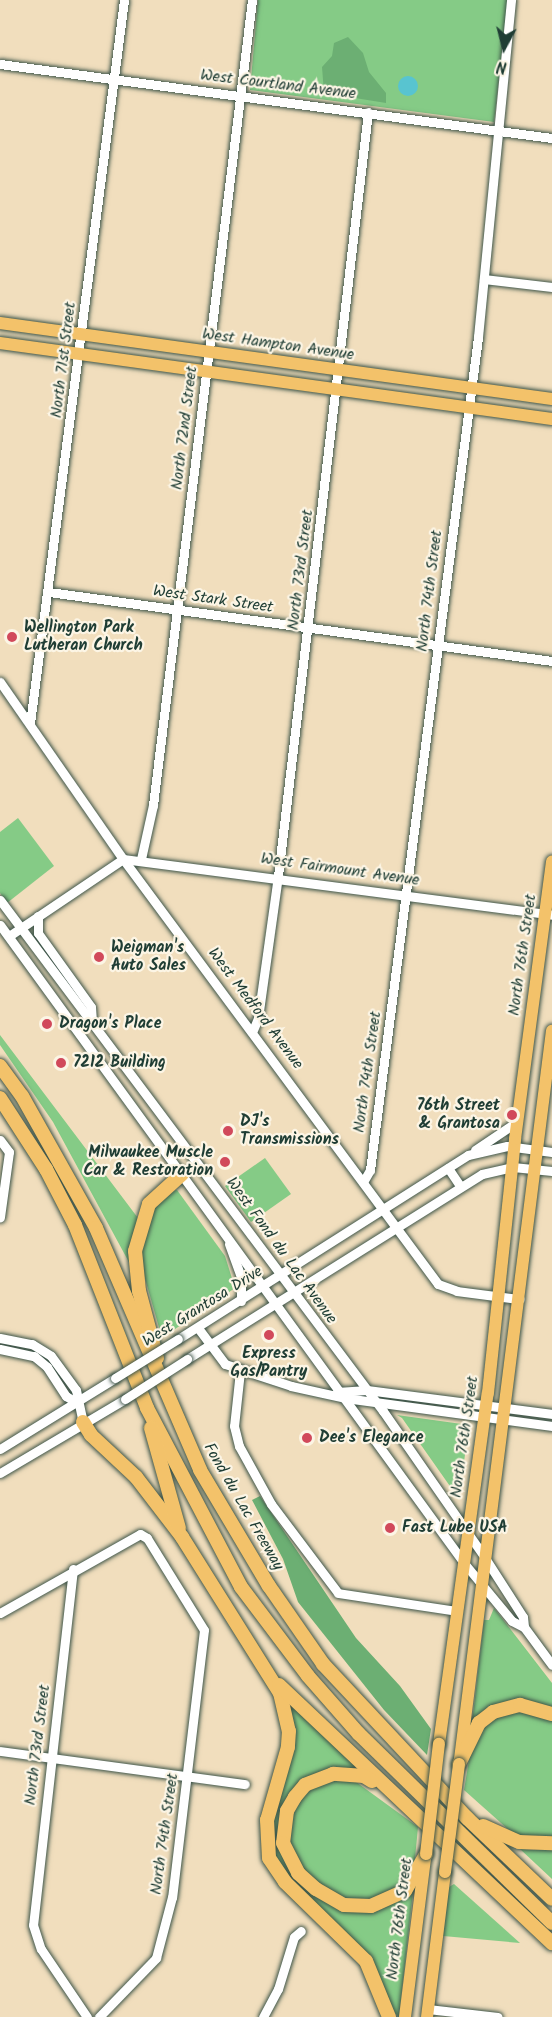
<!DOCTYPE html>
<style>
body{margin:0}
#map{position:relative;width:552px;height:2017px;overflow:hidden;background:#f1debd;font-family:Kalam,sans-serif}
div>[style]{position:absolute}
.green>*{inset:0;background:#85cb86}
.forest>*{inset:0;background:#6caf73}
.water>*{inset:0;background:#58c4d0}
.round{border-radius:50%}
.roads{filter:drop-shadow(0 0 2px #3e5549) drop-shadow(0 0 2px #3e5549)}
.minor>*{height:9px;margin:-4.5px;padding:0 4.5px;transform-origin:4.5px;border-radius:4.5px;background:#fff}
.major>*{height:12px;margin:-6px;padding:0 6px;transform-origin:6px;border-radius:6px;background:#f3c26a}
.highway>*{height:14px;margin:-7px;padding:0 7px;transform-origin:7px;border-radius:7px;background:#f3c26a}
.bridges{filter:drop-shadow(0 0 2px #3e5549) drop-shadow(0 0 2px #3e5549)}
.minor-bridge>*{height:9px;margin:-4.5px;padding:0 4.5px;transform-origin:4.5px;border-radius:4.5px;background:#fff}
.major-bridge>*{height:12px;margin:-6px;padding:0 6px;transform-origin:6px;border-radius:6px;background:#f3c26a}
.dots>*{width:16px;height:16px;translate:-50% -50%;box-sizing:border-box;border:3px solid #fcf5e5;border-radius:50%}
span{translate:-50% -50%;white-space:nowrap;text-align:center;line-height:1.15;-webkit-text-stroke:4.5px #fcf5e5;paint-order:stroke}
.street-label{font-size:16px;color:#1f3d34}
.poi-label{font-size:16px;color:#1f3d34;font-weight:700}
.left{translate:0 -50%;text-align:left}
.right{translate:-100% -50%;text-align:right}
.north{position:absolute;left:474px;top:18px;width:60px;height:60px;-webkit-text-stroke:4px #fcf5e5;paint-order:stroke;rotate:187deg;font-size:16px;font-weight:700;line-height:24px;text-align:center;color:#1f3d34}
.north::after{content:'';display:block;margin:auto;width:21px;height:27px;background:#1f3d34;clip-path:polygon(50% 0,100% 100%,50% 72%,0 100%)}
</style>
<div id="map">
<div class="green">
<i style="clip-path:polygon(258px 0,508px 0,494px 122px,250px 90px)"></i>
<i style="clip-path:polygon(18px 818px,54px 866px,7px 903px,0 893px,0 832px)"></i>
<i style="clip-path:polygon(0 1035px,138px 1218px,131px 1266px,53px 1122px,0 1045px)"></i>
<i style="clip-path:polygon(265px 1158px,291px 1194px,251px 1222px,225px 1186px)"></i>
<i style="clip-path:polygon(177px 1190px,225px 1256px,235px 1288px,162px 1338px,140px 1261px,146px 1219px,167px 1192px)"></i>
<i style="clip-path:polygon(397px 1415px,469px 1425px,459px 1499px,402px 1418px)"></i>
<i style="clip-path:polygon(494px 1608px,552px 1683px,552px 1711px,539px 1706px,472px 1723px,484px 1620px,489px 1620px)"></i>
<i style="clip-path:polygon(289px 1702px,366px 1772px,296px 1790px,281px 1850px,343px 1910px,378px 1911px,413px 1892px,399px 2017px,393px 2011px,373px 1967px,292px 1885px,276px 1861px,270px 1836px)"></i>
<i style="clip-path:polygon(511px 1712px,537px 1714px,552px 1721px,552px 1839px,519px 1839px,464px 1790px,472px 1742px,488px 1722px)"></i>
<i style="clip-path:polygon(352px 1779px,418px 1827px,414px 1869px,405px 1883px,386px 1899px,344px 1902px,312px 1881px,291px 1854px,288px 1828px,297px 1802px,320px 1782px)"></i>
<i style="clip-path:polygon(552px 1848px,552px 1879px,520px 1849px,533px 1850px)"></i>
<i style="clip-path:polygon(454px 1884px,520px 1943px,443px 1936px,449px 1887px)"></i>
</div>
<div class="forest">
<i style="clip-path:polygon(348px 37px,363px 53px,369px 72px,386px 93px,386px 103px,324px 93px,322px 67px,332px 56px,334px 43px)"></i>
<i style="clip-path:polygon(260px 1496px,356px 1638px,400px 1686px,431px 1729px,427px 1755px,384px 1710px,298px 1602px,283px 1559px,252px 1500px)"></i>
</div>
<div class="water">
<i class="round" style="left:398px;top:76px;width:20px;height:20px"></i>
</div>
<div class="roads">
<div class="minor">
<i style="left:0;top:64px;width:557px;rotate:7.64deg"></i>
<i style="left:484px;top:279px;width:68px;rotate:6.7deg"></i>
<i style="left:49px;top:592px;width:508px;rotate:7.81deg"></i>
<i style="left:0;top:682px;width:216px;rotate:55.2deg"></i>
<i style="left:123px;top:859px;width:529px;rotate:53.46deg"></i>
<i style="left:438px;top:1284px;width:20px;rotate:20deg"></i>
<i style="left:457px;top:1291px;width:63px;rotate:7.4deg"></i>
<i style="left:30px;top:723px;width:729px;rotate:-82.59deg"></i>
<i style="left:141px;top:859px;width:55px;rotate:-77.5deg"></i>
<i style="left:153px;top:805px;width:811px;rotate:-82.99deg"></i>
<i style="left:0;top:900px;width:639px;rotate:53.15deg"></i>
<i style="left:383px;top:1411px;width:179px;rotate:55.2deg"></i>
<i style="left:485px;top:1558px;width:70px;rotate:57.2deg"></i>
<i style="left:523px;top:1617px;width:10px;rotate:84deg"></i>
<i style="left:38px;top:916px;width:17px;rotate:90deg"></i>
<i style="left:38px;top:933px;width:91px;rotate:54.4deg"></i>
<i style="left:91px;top:1007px;width:13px;rotate:86deg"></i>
<i style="left:0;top:925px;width:789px;rotate:53.97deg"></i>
<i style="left:464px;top:1563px;width:75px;rotate:50.4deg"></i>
<i style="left:512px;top:1621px;width:13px;rotate:27deg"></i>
<i style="left:524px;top:1627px;width:47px;rotate:53.6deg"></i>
<i style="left:9px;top:936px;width:138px;rotate:-34deg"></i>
<i style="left:123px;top:859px;width:433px;rotate:7.4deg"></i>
<i style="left:253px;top:1030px;width:13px;rotate:-67deg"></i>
<i style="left:258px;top:1018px;width:143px;rotate:-82deg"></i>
<i style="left:278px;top:876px;width:769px;rotate:-83.28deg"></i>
<i style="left:0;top:1140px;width:15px;rotate:53deg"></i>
<i style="left:9px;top:1152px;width:66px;rotate:97.9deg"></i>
<i style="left:475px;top:1150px;width:52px;rotate:-34deg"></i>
<i style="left:448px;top:1168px;width:22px;rotate:56deg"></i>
<i style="left:363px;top:1182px;width:14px;rotate:-60deg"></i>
<i style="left:370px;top:1170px;width:840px;rotate:-82.61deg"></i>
<i style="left:478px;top:337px;width:339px;rotate:-84.4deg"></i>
<i style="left:229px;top:1244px;width:35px;rotate:70deg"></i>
<i style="left:241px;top:1277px;width:24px;rotate:90deg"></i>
<i style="left:198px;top:1328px;width:45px;rotate:53.1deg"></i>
<i style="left:225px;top:1364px;width:70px;rotate:18.4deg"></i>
<i style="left:291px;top:1386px;width:55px;rotate:12.5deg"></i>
<i style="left:345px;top:1398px;width:209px;rotate:7.7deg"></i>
<i style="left:0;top:1338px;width:33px;rotate:11deg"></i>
<i style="left:32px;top:1344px;width:22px;rotate:32deg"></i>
<i style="left:51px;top:1356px;width:42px;rotate:53.7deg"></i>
<i style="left:76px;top:1390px;width:33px;rotate:78deg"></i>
<i style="left:178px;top:1339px;width:343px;rotate:-32.4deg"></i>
<i style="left:468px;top:1155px;width:40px;rotate:-13deg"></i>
<i style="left:507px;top:1146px;width:45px;rotate:7.6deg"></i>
<i style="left:0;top:1349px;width:35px;rotate:12deg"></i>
<i style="left:34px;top:1356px;width:17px;rotate:40deg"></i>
<i style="left:47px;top:1367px;width:35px;rotate:57deg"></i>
<i style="left:66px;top:1396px;width:13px;rotate:32deg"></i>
<i style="left:187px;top:1359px;width:348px;rotate:-32.1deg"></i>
<i style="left:482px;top:1174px;width:32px;rotate:-13deg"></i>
<i style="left:513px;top:1167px;width:39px;rotate:6deg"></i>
<i style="left:240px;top:1371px;width:55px;rotate:96.2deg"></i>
<i style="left:234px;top:1426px;width:21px;rotate:76deg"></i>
<i style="left:239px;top:1446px;width:66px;rotate:61.1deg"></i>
<i style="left:271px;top:1504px;width:111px;rotate:53deg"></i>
<i style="left:338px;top:1593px;width:120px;rotate:8.6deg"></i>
<i style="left:337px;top:1392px;width:30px;rotate:-4deg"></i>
<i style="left:367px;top:1390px;width:187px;rotate:7.4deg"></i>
<i style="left:0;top:1449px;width:135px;rotate:-31.7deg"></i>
<i style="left:0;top:1473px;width:145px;rotate:-30.6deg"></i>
<i style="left:73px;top:1569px;width:358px;rotate:96.4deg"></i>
<i style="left:33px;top:1925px;width:25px;rotate:72deg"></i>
<i style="left:41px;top:1949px;width:82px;rotate:55.9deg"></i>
<i style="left:0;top:1613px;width:161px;rotate:-29.4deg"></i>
<i style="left:140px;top:1534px;width:8px;rotate:30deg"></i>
<i style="left:147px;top:1538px;width:108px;rotate:58.2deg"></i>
<i style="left:204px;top:1630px;width:269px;rotate:96.8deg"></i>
<i style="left:172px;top:1897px;width:63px;rotate:104.7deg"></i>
<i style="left:156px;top:1958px;width:82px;rotate:134deg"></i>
<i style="left:0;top:1751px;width:247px;rotate:7.7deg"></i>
<i style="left:428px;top:2009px;width:70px;rotate:6.5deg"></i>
<i style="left:263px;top:2017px;width:32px;rotate:-62deg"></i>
<i style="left:278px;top:1989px;width:54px;rotate:-72.9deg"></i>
<i style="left:294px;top:1937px;width:9px;rotate:-41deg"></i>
</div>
<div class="major">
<i style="left:0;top:323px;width:557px;rotate:7.84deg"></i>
<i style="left:0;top:343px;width:557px;rotate:7.84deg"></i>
<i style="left:439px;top:1744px;width:354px;rotate:-82.1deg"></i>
<i style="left:488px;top:1393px;width:255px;rotate:-83.9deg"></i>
<i style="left:515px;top:1139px;width:280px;rotate:-82.4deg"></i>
<i style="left:460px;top:1759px;width:734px;rotate:-82.8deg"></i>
<i style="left:405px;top:2017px;width:159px;rotate:-82.8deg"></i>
<i style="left:427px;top:2017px;width:146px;rotate:-82.9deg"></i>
</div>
<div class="highway">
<i style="left:0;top:1066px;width:37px;rotate:54deg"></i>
<i style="left:22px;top:1096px;width:151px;rotate:60.7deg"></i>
<i style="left:96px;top:1228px;width:263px;rotate:66.7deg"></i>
<i style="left:200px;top:1470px;width:135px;rotate:59.3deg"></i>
<i style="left:269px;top:1586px;width:95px;rotate:55.3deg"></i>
<i style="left:323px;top:1664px;width:211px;rotate:46.9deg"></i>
<i style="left:467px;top:1818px;width:117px;rotate:43.6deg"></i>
<i style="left:0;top:1098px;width:85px;rotate:57.1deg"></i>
<i style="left:46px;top:1169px;width:63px;rotate:62.6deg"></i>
<i style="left:75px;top:1225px;width:197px;rotate:68.5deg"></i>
<i style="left:147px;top:1408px;width:202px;rotate:62.3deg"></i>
<i style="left:241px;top:1587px;width:111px;rotate:53deg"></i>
<i style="left:308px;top:1676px;width:77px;rotate:48.7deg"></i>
<i style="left:359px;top:1734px;width:270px;rotate:44.4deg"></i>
<i style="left:157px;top:1358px;width:69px;rotate:-105deg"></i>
<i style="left:139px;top:1291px;width:40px;rotate:-95.7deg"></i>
<i style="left:135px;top:1251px;width:49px;rotate:-73.4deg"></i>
<i style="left:149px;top:1204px;width:45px;rotate:-42.3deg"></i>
<i style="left:83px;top:1422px;width:15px;rotate:58deg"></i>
<i style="left:91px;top:1435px;width:62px;rotate:43deg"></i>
<i style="left:136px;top:1477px;width:76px;rotate:52.5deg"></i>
<i style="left:182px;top:1537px;width:184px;rotate:57.9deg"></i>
<i style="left:280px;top:1693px;width:39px;rotate:77deg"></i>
<i style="left:289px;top:1731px;width:16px;rotate:94deg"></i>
<i style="left:288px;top:1747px;width:76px;rotate:106deg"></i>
<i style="left:267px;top:1820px;width:38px;rotate:87deg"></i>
<i style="left:269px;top:1858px;width:29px;rotate:56deg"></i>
<i style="left:285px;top:1882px;width:113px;rotate:44.3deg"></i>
<i style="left:366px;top:1961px;width:61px;rotate:67.7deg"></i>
<i style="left:151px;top:1428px;width:104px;rotate:74.4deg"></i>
<i style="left:279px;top:1685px;width:376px;rotate:43.4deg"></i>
<i style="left:459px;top:1764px;width:46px;rotate:-64deg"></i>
<i style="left:479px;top:1723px;width:18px;rotate:-38deg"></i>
<i style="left:493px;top:1712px;width:28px;rotate:-15deg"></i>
<i style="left:520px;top:1705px;width:33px;rotate:16deg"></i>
<i style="left:372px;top:1781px;width:9px;rotate:-148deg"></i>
<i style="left:364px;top:1776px;width:31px;rotate:-176deg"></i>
<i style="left:333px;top:1774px;width:30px;rotate:159deg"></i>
<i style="left:305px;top:1785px;width:16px;rotate:130deg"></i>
<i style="left:295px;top:1797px;width:16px;rotate:120deg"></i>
<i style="left:287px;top:1811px;width:32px;rotate:97deg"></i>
<i style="left:283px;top:1843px;width:34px;rotate:63deg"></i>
<i style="left:298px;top:1873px;width:24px;rotate:42deg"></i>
<i style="left:316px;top:1889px;width:32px;rotate:30deg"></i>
<i style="left:344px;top:1905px;width:27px;rotate:2deg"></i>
<i style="left:371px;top:1906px;width:37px;rotate:-24deg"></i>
<i style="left:405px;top:1891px;width:43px;rotate:-60.4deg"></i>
<i style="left:483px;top:1826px;width:39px;rotate:24deg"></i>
<i style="left:519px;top:1842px;width:33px;rotate:2deg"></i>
</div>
</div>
<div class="bridges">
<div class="minor-bridge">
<i style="left:115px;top:1378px;width:74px;rotate:-31.8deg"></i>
<i style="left:125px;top:1399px;width:74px;rotate:-32.8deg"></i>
</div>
<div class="major-bridge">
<i style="left:426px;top:1854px;width:111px;rotate:-83.3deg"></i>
<i style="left:445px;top:1872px;width:109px;rotate:-82.6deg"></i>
</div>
</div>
<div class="dots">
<i style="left:12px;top:637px;background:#d1495b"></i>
<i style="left:99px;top:957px;background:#d1495b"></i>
<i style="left:47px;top:1024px;background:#d1495b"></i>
<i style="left:61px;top:1063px;background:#d1495b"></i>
<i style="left:512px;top:1115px;background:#d1495b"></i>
<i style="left:228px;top:1131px;background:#d1495b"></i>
<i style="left:225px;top:1162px;background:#d1495b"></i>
<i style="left:269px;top:1335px;background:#d1495b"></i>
<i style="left:307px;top:1438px;background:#d1495b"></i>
<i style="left:390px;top:1528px;background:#d1495b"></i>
</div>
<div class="street-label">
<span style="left:278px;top:85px;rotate:7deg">West Courtland Avenue</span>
<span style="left:278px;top:345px;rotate:8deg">West Hampton Avenue</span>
<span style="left:64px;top:360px;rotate:-83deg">North 71st Street</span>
<span style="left:185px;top:428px;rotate:-83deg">North 72nd Street</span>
<span style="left:301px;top:570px;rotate:-83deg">North 73rd Street</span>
<span style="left:430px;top:591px;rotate:-83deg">North 74th Street</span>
<span style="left:213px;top:600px;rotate:8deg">West Stark Street</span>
<span style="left:340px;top:870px;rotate:8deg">West Fairmount Avenue</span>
<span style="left:523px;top:955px;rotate:-82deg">North 76th Street</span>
<span style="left:255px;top:1009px;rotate:53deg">West Medford Avenue</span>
<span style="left:368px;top:1072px;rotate:-82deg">North 74th Street</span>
<span style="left:281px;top:1251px;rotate:54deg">West Fond du Lac Avenue</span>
<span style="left:203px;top:1307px;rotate:-32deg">West Grantosa Drive</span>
<span style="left:465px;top:1437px;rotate:-82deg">North 76th Street</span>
<span style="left:243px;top:1507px;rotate:60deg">Fond du Lac Freeway</span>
<span style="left:38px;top:1745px;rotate:-83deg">North 73rd Street</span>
<span style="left:165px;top:1834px;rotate:-82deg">North 74th Street</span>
<span style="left:400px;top:1919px;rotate:-83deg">North 76th Street</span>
</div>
<div class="poi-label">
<span class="left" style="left:24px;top:637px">Wellington Park<br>Lutheran Church</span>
<span class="left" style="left:111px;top:957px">Weigman's<br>Auto Sales</span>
<span class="left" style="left:59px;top:1024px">Dragon's Place</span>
<span class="left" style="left:73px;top:1063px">7212 Building</span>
<span class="right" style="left:500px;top:1115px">76th Street<br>&amp; Grantosa</span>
<span class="left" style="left:240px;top:1131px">DJ's<br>Transmissions</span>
<span class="right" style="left:213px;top:1162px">Milwaukee Muscle<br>Car &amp; Restoration</span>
<span style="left:269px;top:1363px">Express<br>Gas/Pantry</span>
<span class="left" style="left:319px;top:1438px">Dee's Elegance</span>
<span class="left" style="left:402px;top:1528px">Fast Lube USA</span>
</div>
<div class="north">N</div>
</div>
